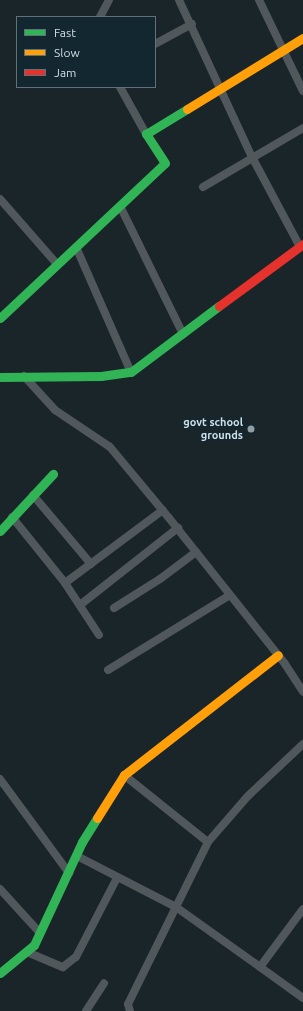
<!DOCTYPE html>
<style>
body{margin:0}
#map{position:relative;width:303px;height:1011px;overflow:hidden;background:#1a252a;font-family:Ubuntu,sans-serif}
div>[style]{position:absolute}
.street>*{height:8px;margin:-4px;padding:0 4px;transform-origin:4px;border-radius:4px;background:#51585c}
.fast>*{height:9px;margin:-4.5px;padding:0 4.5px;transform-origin:4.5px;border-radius:4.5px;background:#30b455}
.slow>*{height:9px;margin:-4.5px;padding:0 4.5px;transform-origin:4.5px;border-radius:4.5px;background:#ff9f0a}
.jam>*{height:9px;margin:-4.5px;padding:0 4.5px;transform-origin:4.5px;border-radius:4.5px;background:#e5322d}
.dots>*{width:11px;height:11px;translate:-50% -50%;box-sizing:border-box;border:2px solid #132731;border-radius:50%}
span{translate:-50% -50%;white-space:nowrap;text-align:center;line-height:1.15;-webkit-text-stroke:3.5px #132731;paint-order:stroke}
.poi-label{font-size:11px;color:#d3dfe6;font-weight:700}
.right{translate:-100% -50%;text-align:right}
.legend{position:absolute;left:16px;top:16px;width:140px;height:72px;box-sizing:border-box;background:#132731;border:1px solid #607179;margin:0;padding:5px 7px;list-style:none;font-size:12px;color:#d3dfe6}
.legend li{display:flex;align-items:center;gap:8px;height:20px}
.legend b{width:20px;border:1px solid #607179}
</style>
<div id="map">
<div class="street">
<i style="left:179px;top:0;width:173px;rotate:65.1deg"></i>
<i style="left:252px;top:157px;width:102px;rotate:61.9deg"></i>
<i style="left:259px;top:0;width:101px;rotate:64.2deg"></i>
<i style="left:100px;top:17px;width:19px;rotate:-62deg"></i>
<i style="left:155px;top:44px;width:42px;rotate:-28.4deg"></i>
<i style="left:120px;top:87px;width:54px;rotate:61deg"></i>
<i style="left:203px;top:187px;width:116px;rotate:-30.5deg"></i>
<i style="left:0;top:199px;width:85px;rotate:48.8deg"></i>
<i style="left:120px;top:206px;width:143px;rotate:63.8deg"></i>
<i style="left:76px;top:247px;width:137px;rotate:66.3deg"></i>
<i style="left:24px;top:376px;width:46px;rotate:47.6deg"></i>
<i style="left:55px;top:410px;width:66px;rotate:33.9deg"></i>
<i style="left:110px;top:447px;width:92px;rotate:50.3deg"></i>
<i style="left:169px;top:518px;width:186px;rotate:51.5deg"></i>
<i style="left:285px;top:664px;width:33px;rotate:57deg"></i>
<i style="left:33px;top:495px;width:90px;rotate:50deg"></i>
<i style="left:12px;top:517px;width:85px;rotate:51.2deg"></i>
<i style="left:65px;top:583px;width:62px;rotate:56.8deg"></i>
<i style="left:65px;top:583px;width:122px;rotate:-36.7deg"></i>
<i style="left:80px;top:605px;width:125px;rotate:-38.2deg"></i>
<i style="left:114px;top:608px;width:54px;rotate:-32.2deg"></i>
<i style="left:160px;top:579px;width:45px;rotate:-36.9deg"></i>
<i style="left:108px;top:670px;width:143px;rotate:-31.6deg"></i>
<i style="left:124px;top:775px;width:107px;rotate:38.6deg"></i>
<i style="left:0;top:779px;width:117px;rotate:53.7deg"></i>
<i style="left:77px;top:856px;width:111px;rotate:27.3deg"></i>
<i style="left:176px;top:907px;width:103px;rotate:35.5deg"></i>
<i style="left:260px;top:967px;width:72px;rotate:-53.4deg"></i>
<i style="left:0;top:889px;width:59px;rotate:47.7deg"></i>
<i style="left:27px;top:952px;width:39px;rotate:23deg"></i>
<i style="left:63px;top:967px;width:16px;rotate:-38deg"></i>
<i style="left:76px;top:957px;width:89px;rotate:-62.6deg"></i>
<i style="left:260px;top:967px;width:53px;rotate:35.8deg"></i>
<i style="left:86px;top:1011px;width:33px;rotate:-57deg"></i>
<i style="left:130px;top:1011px;width:7px;rotate:-106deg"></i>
<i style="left:128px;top:1004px;width:181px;rotate:-63.7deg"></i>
<i style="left:208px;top:842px;width:61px;rotate:-49deg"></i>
<i style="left:248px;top:796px;width:76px;rotate:-43.4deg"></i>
</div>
<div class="fast">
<i style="left:0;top:318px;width:226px;rotate:-43.2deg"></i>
<i style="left:165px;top:163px;width:35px;rotate:-123deg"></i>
<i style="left:146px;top:134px;width:48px;rotate:-31.4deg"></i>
<i style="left:0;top:377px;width:101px;rotate:-0.6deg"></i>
<i style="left:101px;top:376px;width:30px;rotate:-8deg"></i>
<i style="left:131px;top:372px;width:110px;rotate:-36.9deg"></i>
<i style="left:0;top:531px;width:78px;rotate:-47.1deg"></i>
<i style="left:0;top:973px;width:44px;rotate:-39.5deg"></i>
<i style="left:34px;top:945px;width:114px;rotate:-65deg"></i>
<i style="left:82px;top:842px;width:28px;rotate:-58deg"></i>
</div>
<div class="slow">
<i style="left:187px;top:109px;width:136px;rotate:-31.5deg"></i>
<i style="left:97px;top:818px;width:51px;rotate:-57.9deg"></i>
<i style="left:124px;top:775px;width:195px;rotate:-37.9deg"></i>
</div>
<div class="jam">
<i style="left:219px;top:306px;width:104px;rotate:-36.4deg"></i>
</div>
<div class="dots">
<i style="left:251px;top:429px;background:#929ea4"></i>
</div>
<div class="poi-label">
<span class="right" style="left:243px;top:429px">govt school<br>grounds</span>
</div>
<ul class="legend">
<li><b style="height:5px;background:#30b455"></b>Fast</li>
<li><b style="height:5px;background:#ff9f0a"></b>Slow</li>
<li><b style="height:5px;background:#e5322d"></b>Jam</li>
</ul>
</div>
